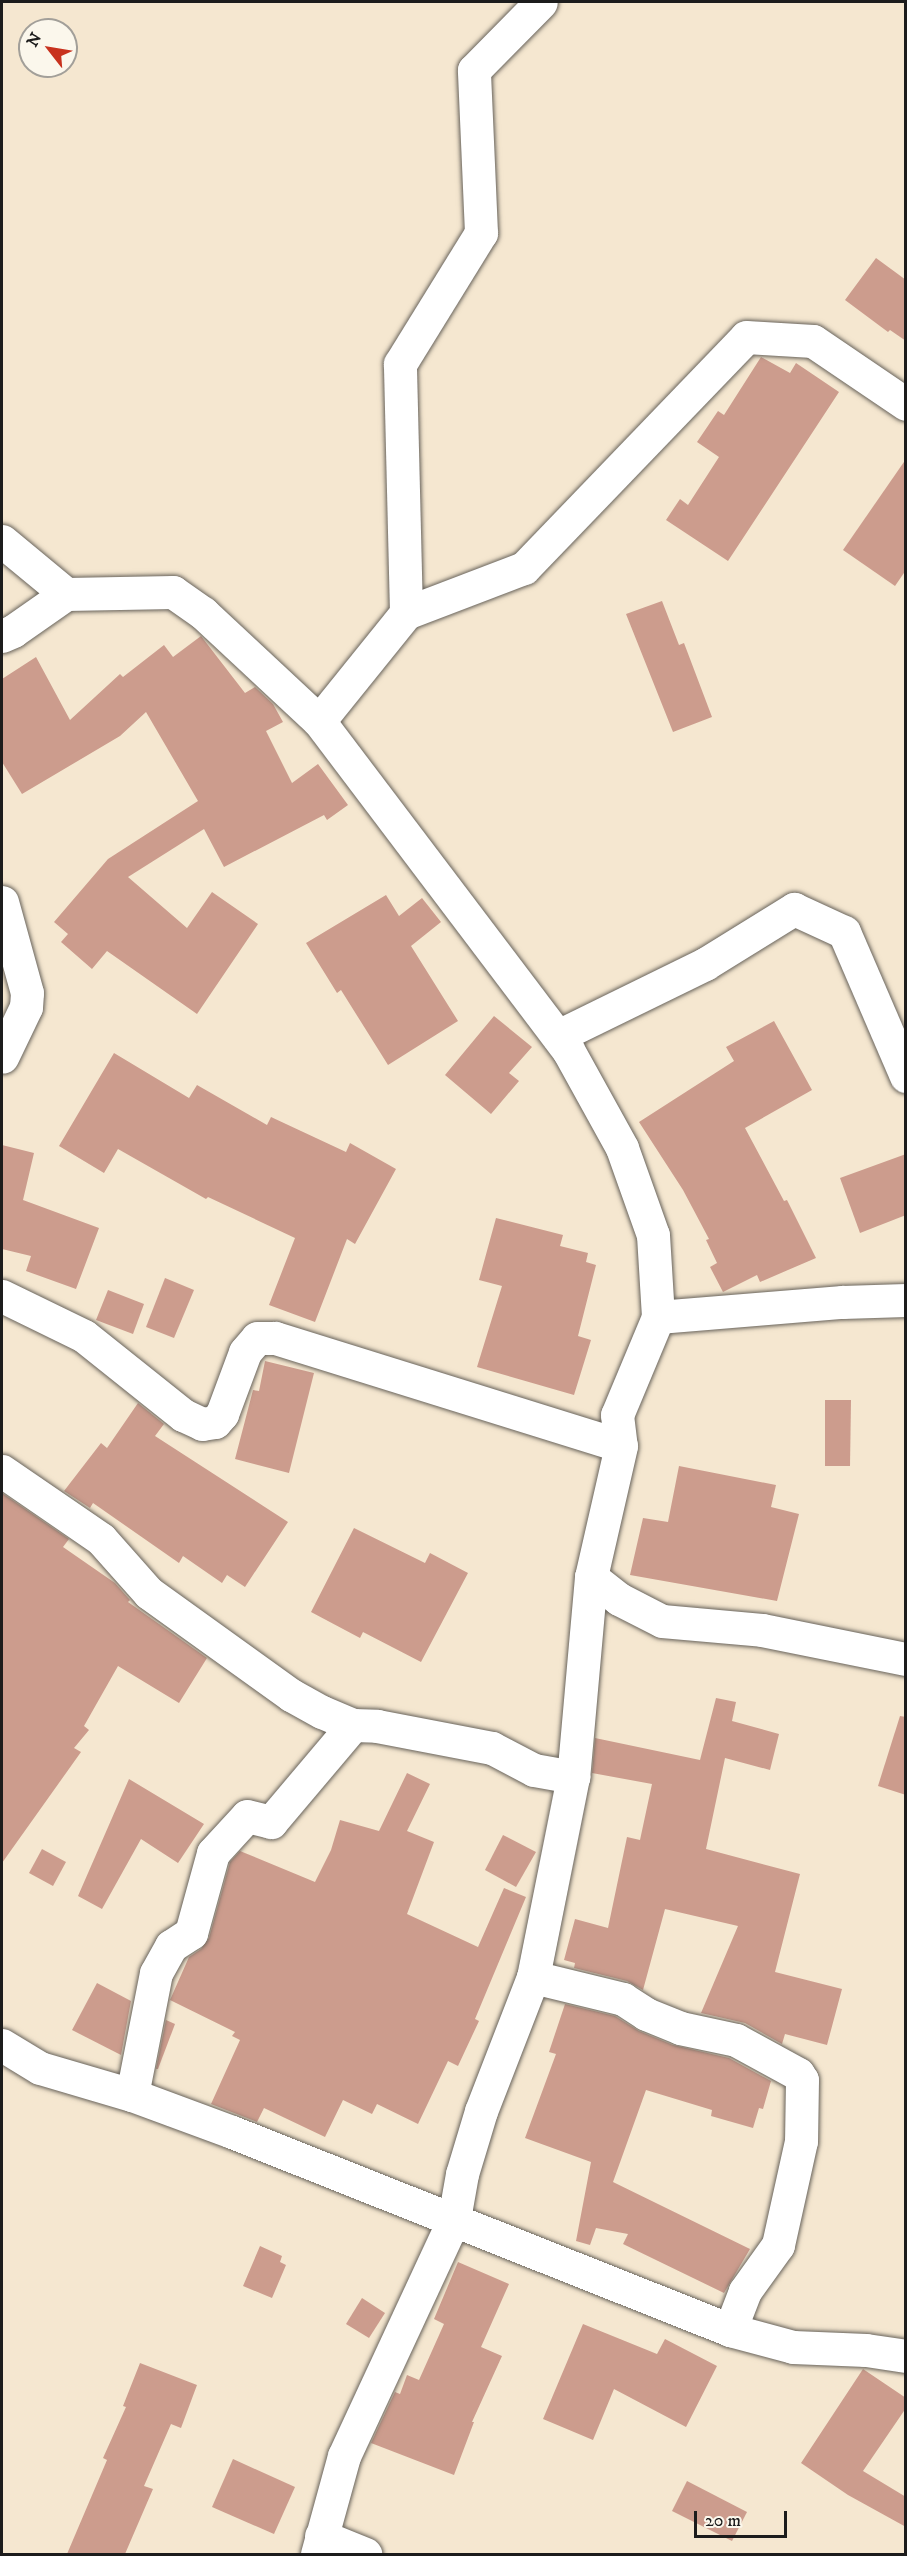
<!DOCTYPE html>
<style>
body{margin:0}
#map{position:relative;width:907px;height:2556px;overflow:hidden;background:#f5e7d0;font-family:"IM FELL DW Pica",serif}
div>[style]{position:absolute}
.building>*{inset:0;background:#cc9c8d}
.roads{filter:drop-shadow(0 0 2px #68635b) drop-shadow(0 0 2px #68635b)}
.minor>*{height:33px;margin:-16.5px;padding:0 16.5px;transform-origin:16.5px;border-radius:16.5px;background:#fff}
span{translate:-50% -50%;white-space:nowrap;text-align:center;line-height:1.15;-webkit-text-stroke:4.5px #fbf7ec;paint-order:stroke}
.frame{position:absolute;inset:0;border:3px solid #1c1c1c;pointer-events:none}
.north{position:absolute;left:18px;top:18px;width:60px;height:60px;box-sizing:border-box;background:#fbf7ec;border:2px solid #a29f99;border-radius:50%;rotate:301deg;font-size:16px;font-weight:700;line-height:24px;text-align:center;color:#1c1c1c}
.north::after{content:'';display:block;margin:auto;width:21px;height:27px;background:#c8321e;clip-path:polygon(50% 0,100% 100%,50% 72%,0 100%)}
.scale{position:absolute;left:694px;top:2511px;width:93px;height:27px;box-sizing:border-box;border:3px solid #1c1c1c;border-top:0;padding-left:8px;font-size:18px;line-height:21px;white-space:nowrap;color:#1c1c1c;-webkit-text-stroke:4px #fbf7ec;paint-order:stroke}
</style>
<div id="map">
<div class="building">
<i style="clip-path:polygon(876px 258px,906px 280px,906px 341px,890px 330px,888px 332px,845px 300px)"></i>
<i style="clip-path:polygon(761px 357px,790px 373px,796px 363px,839px 392px,728px 561px,666px 520px,680px 499px,688px 505px,719px 457px,697px 442px,718px 411px,724px 415px)"></i>
<i style="clip-path:polygon(906px 459px,906px 570px,895px 586px,843px 550px)"></i>
<i style="clip-path:polygon(662px 601px,679px 645px,684px 643px,712px 717px,673px 732px,626px 614px)"></i>
<i style="clip-path:polygon(201px 636px,245px 693px,255px 687px,273px 704px,283px 722px,266px 731px,292px 783px,318px 764px,348px 805px,327px 820px,324px 815px,224px 867px,204px 829px,128px 877px,187px 928px,212px 892px,258px 924px,197px 1014px,107px 951px,92px 969px,61px 942px,68px 934px,54px 922px,108px 859px,198px 801px,146px 712px,120px 736px,22px 794px,2px 762px,2px 679px,36px 657px,70px 720px,120px 674px,123px 677px,164px 645px,173px 657px)"></i>
<i style="clip-path:polygon(386px 895px,399px 916px,422px 898px,441px 922px,411px 946px,458px 1021px,388px 1065px,341px 990px,337px 993px,306px 943px)"></i>
<i style="clip-path:polygon(494px 1016px,532px 1047px,509px 1073px,519px 1081px,491px 1114px,445px 1075px)"></i>
<i style="clip-path:polygon(774px 1021px,812px 1090px,745px 1128px,784px 1201px,787px 1200px,816px 1258px,760px 1282px,757px 1275px,723px 1292px,710px 1267px,717px 1263px,706px 1240px,709px 1239px,683px 1190px,639px 1122px,734px 1061px,726px 1047px)"></i>
<i style="clip-path:polygon(114px 1053px,189px 1098px,197px 1085px,267px 1125px,271px 1117px,346px 1152px,350px 1143px,396px 1169px,355px 1244px,347px 1239px,315px 1322px,269px 1305px,295px 1238px,208px 1197px,206px 1199px,118px 1149px,104px 1173px,59px 1146px)"></i>
<i style="clip-path:polygon(2px 1145px,34px 1153px,23px 1200px,99px 1228px,76px 1289px,26px 1271px,31px 1256px,2px 1249px)"></i>
<i style="clip-path:polygon(906px 1154px,906px 1215px,860px 1233px,840px 1178px)"></i>
<i style="clip-path:polygon(496px 1218px,563px 1235px,560px 1246px,588px 1253px,586px 1262px,596px 1265px,578px 1336px,591px 1340px,574px 1395px,477px 1367px,502px 1286px,479px 1280px)"></i>
<i style="clip-path:polygon(165px 1278px,194px 1290px,174px 1338px,146px 1327px)"></i>
<i style="clip-path:polygon(108px 1290px,144px 1304px,133px 1334px,96px 1320px)"></i>
<i style="clip-path:polygon(265px 1361px,314px 1373px,289px 1473px,235px 1459px,253px 1390px,259px 1391px)"></i>
<i style="clip-path:polygon(825px 1400px,851px 1400px,850px 1466px,825px 1466px)"></i>
<i style="clip-path:polygon(138px 1403px,164px 1424px,155px 1436px,288px 1522px,245px 1587px,227px 1575px,222px 1583px,183px 1556px,179px 1563px,93px 1503px,90px 1508px,64px 1491px,101px 1443px,107px 1448px)"></i>
<i style="clip-path:polygon(679px 1466px,776px 1485px,771px 1507px,799px 1514px,777px 1601px,630px 1575px,643px 1518px,668px 1522px)"></i>
<i style="clip-path:polygon(2px 1493px,69px 1539px,63px 1547px,115px 1583px,130px 1600px,128px 1602px,207px 1658px,179px 1703px,118px 1666px,84px 1726px,89px 1730px,74px 1748px,81px 1752px,2px 1863px)"></i>
<i style="clip-path:polygon(354px 1528px,425px 1563px,430px 1553px,468px 1573px,421px 1662px,363px 1632px,360px 1638px,311px 1612px)"></i>
<i style="clip-path:polygon(716px 1698px,736px 1702px,732px 1721px,779px 1734px,770px 1770px,725px 1758px,706px 1849px,800px 1874px,775px 1972px,842px 1989px,827px 2045px,785px 2034px,782px 2044px,745px 2023px,701px 2013px,738px 1926px,665px 1909px,643px 1990px,627px 1981px,574px 1968px,575px 1963px,564px 1960px,575px 1919px,608px 1928px,627px 1837px,640px 1840px,652px 1784px,592px 1773px,595px 1738px,700px 1760px)"></i>
<i style="clip-path:polygon(900px 1716px,906px 1717px,906px 1795px,878px 1786px)"></i>
<i style="clip-path:polygon(407px 1773px,430px 1784px,407px 1831px,434px 1842px,407px 1914px,478px 1947px,504px 1888px,526px 1897px,475px 2019px,479px 2021px,458px 2066px,448px 2061px,418px 2124px,377px 2104px,372px 2114px,343px 2100px,325px 2137px,264px 2108px,257px 2122px,211px 2104px,240px 2040px,232px 2036px,235px 2032px,170px 2000px,189px 1957px,201px 1949px,209px 1938px,230px 1862px,240px 1851px,315px 1882px,331px 1850px,340px 1820px,379px 1831px)"></i>
<i style="clip-path:polygon(129px 1779px,204px 1824px,178px 1863px,141px 1839px,102px 1909px,78px 1896px)"></i>
<i style="clip-path:polygon(503px 1835px,536px 1852px,516px 1887px,485px 1870px)"></i>
<i style="clip-path:polygon(42px 1849px,66px 1862px,53px 1886px,29px 1873px)"></i>
<i style="clip-path:polygon(97px 1983px,131px 2001px,121px 2055px,72px 2030px)"></i>
<i style="clip-path:polygon(565px 2004px,615px 2016px,639px 2031px,673px 2045px,729px 2058px,771px 2081px,763px 2109px,759px 2108px,753px 2128px,711px 2116px,712px 2110px,646px 2090px,613px 2182px,750px 2249px,724px 2293px,623px 2244px,628px 2234px,596px 2228px,590px 2245px,576px 2241px,591px 2162px,525px 2138px,556px 2054px,549px 2052px)"></i>
<i style="clip-path:polygon(166px 2020px,175px 2024px,158px 2069px,156px 2069px)"></i>
<i style="clip-path:polygon(260px 2246px,282px 2256px,280px 2262px,286px 2265px,272px 2298px,243px 2286px)"></i>
<i style="clip-path:polygon(458px 2262px,509px 2284px,481px 2347px,502px 2356px,472px 2422px,474px 2422px,454px 2475px,371px 2443px,395px 2392px,400px 2394px,407px 2375px,419px 2380px,444px 2324px,434px 2319px)"></i>
<i style="clip-path:polygon(362px 2298px,385px 2313px,369px 2338px,346px 2324px)"></i>
<i style="clip-path:polygon(583px 2324px,657px 2354px,665px 2339px,717px 2366px,686px 2427px,614px 2389px,593px 2440px,543px 2419px)"></i>
<i style="clip-path:polygon(140px 2363px,197px 2385px,181px 2428px,171px 2424px,144px 2486px,153px 2489px,125px 2554px,67px 2554px,107px 2460px,103px 2458px,126px 2407px,123px 2406px)"></i>
<i style="clip-path:polygon(863px 2369px,906px 2398px,906px 2408px,863px 2471px,906px 2497px,906px 2527px,848px 2495px,801px 2463px)"></i>
<i style="clip-path:polygon(233px 2459px,295px 2487px,274px 2534px,212px 2507px)"></i>
<i style="clip-path:polygon(687px 2481px,747px 2512px,732px 2541px,672px 2511px)"></i>
</div>
<div class="roads">
<div class="minor">
<i style="left:2px;top:541px;width:83px;rotate:39.6deg"></i>
<i style="left:406px;top:613px;width:126px;rotate:-20.9deg"></i>
<i style="left:524px;top:568px;width:320px;rotate:-46.1deg"></i>
<i style="left:746px;top:337px;width:67px;rotate:3.4deg"></i>
<i style="left:813px;top:341px;width:112px;rotate:34.1deg"></i>
<i style="left:2px;top:636px;width:12px;rotate:-24deg"></i>
<i style="left:13px;top:631px;width:65px;rotate:-34.9deg"></i>
<i style="left:66px;top:594px;width:107px;rotate:-1.1deg"></i>
<i style="left:173px;top:592px;width:37px;rotate:35deg"></i>
<i style="left:203px;top:613px;width:158px;rotate:43deg"></i>
<i style="left:319px;top:721px;width:413px;rotate:52.9deg"></i>
<i style="left:568px;top:1050px;width:112px;rotate:61.1deg"></i>
<i style="left:622px;top:1148px;width:92px;rotate:70.4deg"></i>
<i style="left:653px;top:1235px;width:82px;rotate:86.5deg"></i>
<i style="left:658px;top:1317px;width:106px;rotate:112.7deg"></i>
<i style="left:617px;top:1415px;width:31px;rotate:83deg"></i>
<i style="left:621px;top:1446px;width:134px;rotate:102.9deg"></i>
<i style="left:591px;top:1577px;width:201px;rotate:95.1deg"></i>
<i style="left:573px;top:1777px;width:204px;rotate:101.3deg"></i>
<i style="left:533px;top:1977px;width:144px;rotate:111.2deg"></i>
<i style="left:481px;top:2111px;width:66px;rotate:106.8deg"></i>
<i style="left:462px;top:2174px;width:46px;rotate:100.1deg"></i>
<i style="left:454px;top:2219px;width:261px;rotate:114.9deg"></i>
<i style="left:344px;top:2456px;width:102px;rotate:105.4deg"></i>
<i style="left:319px;top:721px;width:139px;rotate:-51.1deg"></i>
<i style="left:406px;top:613px;width:249px;rotate:-91.4deg"></i>
<i style="left:400px;top:364px;width:154px;rotate:-58.3deg"></i>
<i style="left:481px;top:233px;width:163px;rotate:-92.5deg"></i>
<i style="left:474px;top:70px;width:95px;rotate:-45.4deg"></i>
<i style="left:2px;top:902px;width:94px;rotate:74.6deg"></i>
<i style="left:27px;top:993px;width:14px;rotate:94deg"></i>
<i style="left:26px;top:1007px;width:55px;rotate:115.6deg"></i>
<i style="left:558px;top:1036px;width:164px;rotate:-26.1deg"></i>
<i style="left:705px;top:964px;width:105px;rotate:-31.7deg"></i>
<i style="left:794px;top:909px;width:55px;rotate:24.7deg"></i>
<i style="left:844px;top:932px;width:157px;rotate:66.7deg"></i>
<i style="left:2px;top:1296px;width:91px;rotate:26deg"></i>
<i style="left:84px;top:1336px;width:127px;rotate:38.6deg"></i>
<i style="left:183px;top:1415px;width:21px;rotate:25deg"></i>
<i style="left:202px;top:1424px;width:13px;rotate:-9deg"></i>
<i style="left:215px;top:1422px;width:11px;rotate:-49deg"></i>
<i style="left:222px;top:1414px;width:66px;rotate:-69.6deg"></i>
<i style="left:245px;top:1352px;width:18px;rotate:-49deg"></i>
<i style="left:257px;top:1338px;width:18px"></i>
<i style="left:275px;top:1338px;width:362px;rotate:17.3deg"></i>
<i style="left:658px;top:1317px;width:185px;rotate:-4.7deg"></i>
<i style="left:842px;top:1302px;width:64px;rotate:-1.8deg"></i>
<i style="left:2px;top:1471px;width:120px;rotate:34.5deg"></i>
<i style="left:101px;top:1539px;width:72px;rotate:48.4deg"></i>
<i style="left:149px;top:1593px;width:175px;rotate:35.7deg"></i>
<i style="left:291px;top:1695px;width:35px;rotate:29deg"></i>
<i style="left:322px;top:1712px;width:34px;rotate:23deg"></i>
<i style="left:353px;top:1725px;width:24px;rotate:2deg"></i>
<i style="left:377px;top:1726px;width:117px;rotate:10.8deg"></i>
<i style="left:492px;top:1748px;width:47px;rotate:27.6deg"></i>
<i style="left:534px;top:1770px;width:40px;rotate:10deg"></i>
<i style="left:591px;top:1577px;width:36px;rotate:38deg"></i>
<i style="left:619px;top:1599px;width:48px;rotate:27.1deg"></i>
<i style="left:662px;top:1621px;width:100px;rotate:5.1deg"></i>
<i style="left:762px;top:1630px;width:147px;rotate:11.4deg"></i>
<i style="left:533px;top:1977px;width:93px;rotate:13.7deg"></i>
<i style="left:623px;top:1999px;width:27px;rotate:33deg"></i>
<i style="left:646px;top:2014px;width:37px;rotate:22deg"></i>
<i style="left:680px;top:2028px;width:57px;rotate:12.1deg"></i>
<i style="left:736px;top:2040px;width:71px;rotate:28.7deg"></i>
<i style="left:798px;top:2074px;width:7px;rotate:56deg"></i>
<i style="left:802px;top:2080px;width:61px;rotate:90.9deg"></i>
<i style="left:801px;top:2141px;width:107px;rotate:102.5deg"></i>
<i style="left:778px;top:2245px;width:57px;rotate:125.7deg"></i>
<i style="left:745px;top:2291px;width:42px;rotate:111deg"></i>
<i style="left:2px;top:2045px;width:44px;rotate:31.2deg"></i>
<i style="left:40px;top:2068px;width:96px;rotate:16.4deg"></i>
<i style="left:132px;top:2095px;width:107px;rotate:20.3deg"></i>
<i style="left:232px;top:2132px;width:536px;rotate:21.68deg"></i>
<i style="left:730px;top:2330px;width:65px;rotate:15.1deg"></i>
<i style="left:793px;top:2347px;width:73px;rotate:2.4deg"></i>
<i style="left:866px;top:2350px;width:40px;rotate:8.5deg"></i>
<i style="left:132px;top:2095px;width:124px;rotate:-78.9deg"></i>
<i style="left:156px;top:1973px;width:31px;rotate:-61deg"></i>
<i style="left:171px;top:1946px;width:24px;rotate:-33deg"></i>
<i style="left:191px;top:1933px;width:83px;rotate:-74.6deg"></i>
<i style="left:213px;top:1853px;width:50px;rotate:-47.4deg"></i>
<i style="left:247px;top:1816px;width:25px;rotate:14deg"></i>
<i style="left:271px;top:1822px;width:127px;rotate:-49.8deg"></i>
<i style="left:321px;top:2536px;width:48px;rotate:22.2deg"></i>
</div>
</div>
<div class="frame"></div>
<div class="north">N</div>
<div class="scale">20 m</div>
</div>
